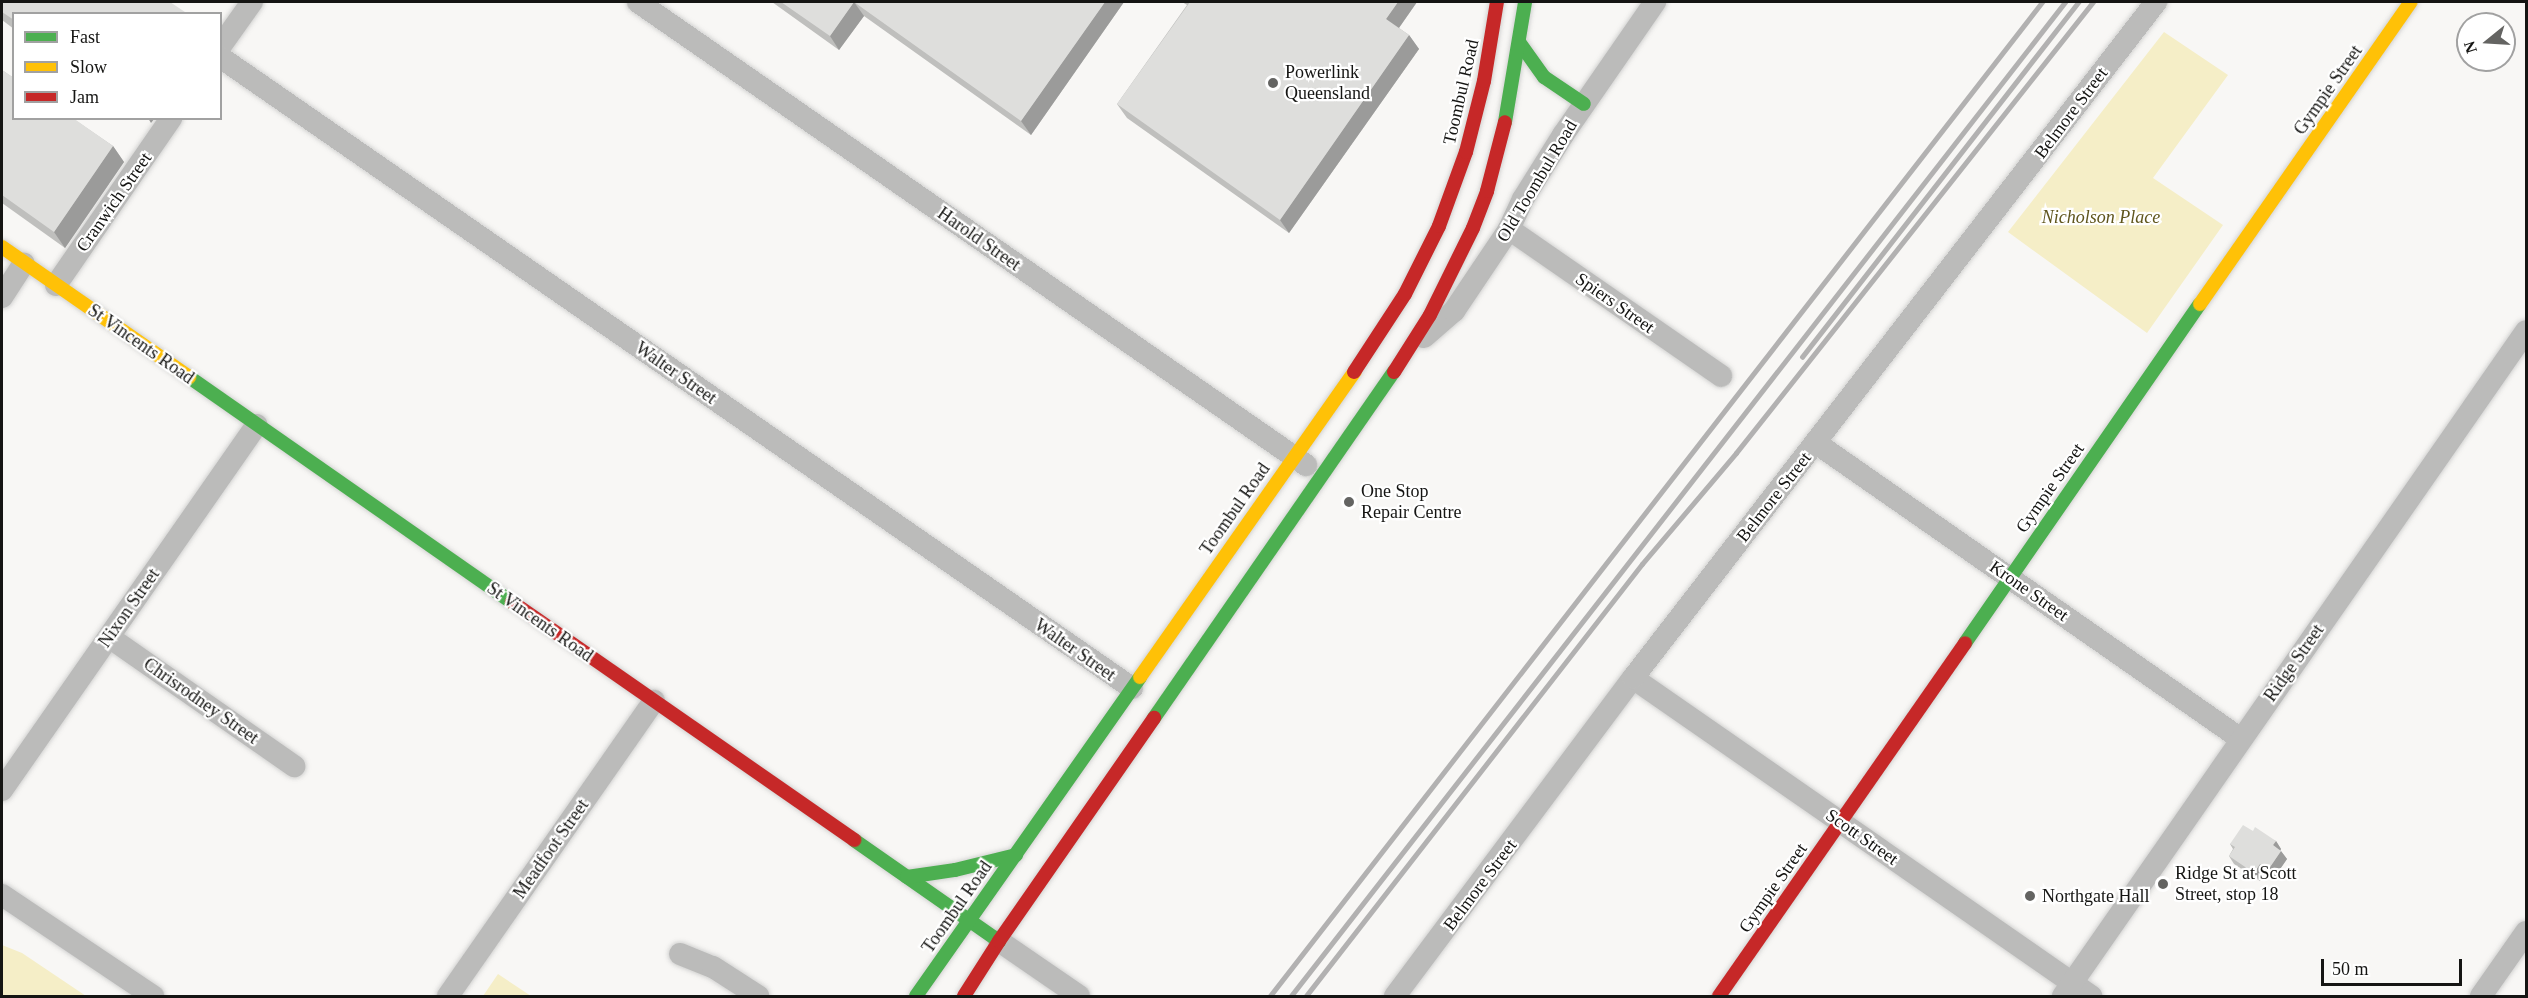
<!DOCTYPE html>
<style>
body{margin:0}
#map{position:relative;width:2528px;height:998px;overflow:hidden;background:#f8f7f5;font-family:Georgia,serif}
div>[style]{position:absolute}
.green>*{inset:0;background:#f5eec7}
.roads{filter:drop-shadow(0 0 2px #d3d3d2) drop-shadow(0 0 2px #d3d3d2)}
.street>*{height:22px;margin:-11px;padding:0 11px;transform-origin:11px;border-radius:11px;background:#bbbbba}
.fast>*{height:14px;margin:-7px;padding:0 7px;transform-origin:7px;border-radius:7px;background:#4caf50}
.slow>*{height:14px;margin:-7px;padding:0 7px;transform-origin:7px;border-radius:7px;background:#ffc107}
.jam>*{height:14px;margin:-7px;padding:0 7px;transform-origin:7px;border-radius:7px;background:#c62828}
.rail>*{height:4.5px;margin:-2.25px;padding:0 2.25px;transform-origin:2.25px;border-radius:2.25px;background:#b2b1b1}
.wall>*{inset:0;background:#bfbfbd}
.shaded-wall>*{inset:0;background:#9b9b9a}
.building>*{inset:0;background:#dededc}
.dots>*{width:16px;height:16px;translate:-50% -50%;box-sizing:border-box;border:3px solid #fff;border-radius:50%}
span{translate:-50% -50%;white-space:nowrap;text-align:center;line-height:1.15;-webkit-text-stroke:4.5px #fff;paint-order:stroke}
.poi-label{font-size:18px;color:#151513}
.left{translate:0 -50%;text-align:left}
.street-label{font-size:18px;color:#151513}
.park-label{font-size:18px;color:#5f551c;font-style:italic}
.frame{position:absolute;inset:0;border:3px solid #151513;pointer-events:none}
.legend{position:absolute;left:12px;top:12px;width:210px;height:108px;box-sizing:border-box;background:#fff;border:2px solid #a1a1a1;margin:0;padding:8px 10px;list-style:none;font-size:18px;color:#151513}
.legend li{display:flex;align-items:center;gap:12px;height:30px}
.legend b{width:30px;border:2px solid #a1a1a1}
.north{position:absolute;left:2456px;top:12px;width:60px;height:60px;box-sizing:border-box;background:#fff;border:2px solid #a1a1a1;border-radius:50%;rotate:252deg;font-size:16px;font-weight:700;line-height:24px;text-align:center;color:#151513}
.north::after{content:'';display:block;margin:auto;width:21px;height:27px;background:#646462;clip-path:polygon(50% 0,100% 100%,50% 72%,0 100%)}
.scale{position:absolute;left:2321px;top:959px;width:141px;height:27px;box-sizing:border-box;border:3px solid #151513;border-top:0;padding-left:8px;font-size:18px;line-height:21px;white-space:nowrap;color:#151513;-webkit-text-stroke:4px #fff;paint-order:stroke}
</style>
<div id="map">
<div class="green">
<i style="clip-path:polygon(2164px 32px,2228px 75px,2153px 178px,2223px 225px,2147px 333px,2008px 232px)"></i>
<i style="clip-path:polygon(2px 945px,22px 953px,86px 996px,2px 996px)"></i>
<i style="clip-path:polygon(498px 974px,531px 996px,483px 996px)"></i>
</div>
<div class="roads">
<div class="street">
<i style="left:638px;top:2px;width:813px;rotate:34.73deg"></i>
<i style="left:220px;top:47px;width:55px;rotate:-54.6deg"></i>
<i style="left:220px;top:57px;width:1109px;rotate:34.68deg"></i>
<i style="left:1509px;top:229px;width:258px;rotate:34.7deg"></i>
<i style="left:56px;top:285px;width:203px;rotate:-55.4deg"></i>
<i style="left:2px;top:297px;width:40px;rotate:-57.1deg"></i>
<i style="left:1424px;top:337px;width:40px;rotate:-41deg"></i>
<i style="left:1454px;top:311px;width:99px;rotate:-56.1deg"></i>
<i style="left:1509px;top:229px;width:33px;rotate:-65deg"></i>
<i style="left:1523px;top:199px;width:75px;rotate:-58deg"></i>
<i style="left:1563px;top:135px;width:162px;rotate:-55.3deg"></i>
<i style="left:1816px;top:443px;width:518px;rotate:34.86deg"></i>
<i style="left:109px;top:637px;width:226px;rotate:34.9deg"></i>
<i style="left:1633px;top:678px;width:558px;rotate:34.77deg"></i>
<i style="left:2px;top:790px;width:445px;rotate:-55.1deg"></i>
<i style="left:2px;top:895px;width:182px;rotate:33.8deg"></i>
<i style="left:999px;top:941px;width:97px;rotate:34.5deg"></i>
<i style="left:680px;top:954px;width:35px;rotate:22deg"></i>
<i style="left:713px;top:967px;width:54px;rotate:32.8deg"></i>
<i style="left:448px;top:996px;width:360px;rotate:-55.1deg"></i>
<i style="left:1395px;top:996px;width:397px;rotate:-53.2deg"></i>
<i style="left:1633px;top:678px;width:855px;rotate:-52.27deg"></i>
<i style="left:2063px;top:996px;width:810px;rotate:-55.15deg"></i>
<i style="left:2481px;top:996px;width:78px;rotate:-54.9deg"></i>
</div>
<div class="fast">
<i style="left:1519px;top:42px;width:43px;rotate:54.5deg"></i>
<i style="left:1544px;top:77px;width:48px;rotate:34deg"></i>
<i style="left:1505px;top:122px;width:122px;rotate:-80.5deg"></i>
<i style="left:189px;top:377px;width:394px;rotate:34.9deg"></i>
<i style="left:1965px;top:643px;width:412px;rotate:-55.3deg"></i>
<i style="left:1154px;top:718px;width:421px;rotate:-55.3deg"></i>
<i style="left:854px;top:840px;width:177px;rotate:34.9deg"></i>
<i style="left:907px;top:877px;width:49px;rotate:-8.3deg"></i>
<i style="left:955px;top:870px;width:63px;rotate:-13.8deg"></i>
<i style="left:916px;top:996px;width:390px;rotate:-54.9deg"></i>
</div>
<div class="slow">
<i style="left:2px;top:247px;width:228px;rotate:34.8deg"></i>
<i style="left:2200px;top:304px;width:368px;rotate:-55.1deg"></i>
<i style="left:1140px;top:677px;width:373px;rotate:-54.9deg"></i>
</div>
<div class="jam">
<i style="left:1354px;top:372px;width:93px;rotate:-56.8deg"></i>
<i style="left:1405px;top:294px;width:76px;rotate:-63.4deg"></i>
<i style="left:1439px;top:226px;width:79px;rotate:-70deg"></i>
<i style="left:1466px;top:152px;width:73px;rotate:-75.8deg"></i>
<i style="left:1484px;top:81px;width:80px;rotate:-80.7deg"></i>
<i style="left:1394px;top:372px;width:67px;rotate:-57.7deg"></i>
<i style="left:1430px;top:315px;width:97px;rotate:-63.7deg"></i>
<i style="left:1473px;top:228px;width:40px;rotate:-69deg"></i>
<i style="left:1487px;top:191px;width:71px;rotate:-75.4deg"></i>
<i style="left:512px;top:602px;width:417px;rotate:34.8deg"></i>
<i style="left:964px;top:996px;width:65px;rotate:-57.5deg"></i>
<i style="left:999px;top:941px;width:272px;rotate:-55.2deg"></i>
<i style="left:1719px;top:996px;width:430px;rotate:-55.1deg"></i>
</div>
</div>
<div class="rail">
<i style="left:1802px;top:357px;width:450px;rotate:-52.1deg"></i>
<i style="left:1270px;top:996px;width:1259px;rotate:-52.16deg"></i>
<i style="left:1291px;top:996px;width:1260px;rotate:-52.09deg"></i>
<i style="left:1306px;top:996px;width:547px;rotate:-52.13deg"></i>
<i style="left:1642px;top:564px;width:145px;rotate:-49.7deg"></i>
<i style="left:1736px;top:453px;width:575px;rotate:-51.64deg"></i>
</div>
<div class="wall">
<i style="clip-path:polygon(2px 2px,14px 14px,14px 29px,2px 20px)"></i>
<i style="clip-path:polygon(772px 2px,1124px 2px,1031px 135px,864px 16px,839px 50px)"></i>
<i style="clip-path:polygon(1182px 2px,1417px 2px,1399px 28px,1409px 35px,1419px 49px,1289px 233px,1127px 118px,1117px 104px,1187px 5px)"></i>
<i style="clip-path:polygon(2px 70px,113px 146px,124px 162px,65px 248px,2px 203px)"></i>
<i style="clip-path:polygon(2253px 831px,2276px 841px,2281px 849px,2280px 850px,2287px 859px,2274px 878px,2265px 872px,2260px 881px,2234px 864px,2229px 856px,2233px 849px,2230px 844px)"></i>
</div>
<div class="shaded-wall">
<i style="clip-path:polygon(854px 2px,864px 16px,839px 50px,830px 36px)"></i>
<i style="clip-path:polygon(1105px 2px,1124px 2px,1031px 135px,1021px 121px)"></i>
<i style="clip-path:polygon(1398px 2px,1417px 2px,1396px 32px,1386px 19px)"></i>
<i style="clip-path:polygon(1409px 35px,1419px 49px,1289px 233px,1280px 220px)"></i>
<i style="clip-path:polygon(148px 118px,155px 118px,151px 123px)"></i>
<i style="clip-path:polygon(113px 146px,124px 162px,65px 248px,54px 232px)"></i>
<i style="clip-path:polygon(2276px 841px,2281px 849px,2279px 853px,2273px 845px)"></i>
<i style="clip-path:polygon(2281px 851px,2287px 859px,2274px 878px,2268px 870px)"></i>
<i style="clip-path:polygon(2260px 864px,2265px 872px,2260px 881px,2254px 873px)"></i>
</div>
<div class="building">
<i style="clip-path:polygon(2px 2px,170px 2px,188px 14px,14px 14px,14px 20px,2px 12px)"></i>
<i style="clip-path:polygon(781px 2px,1105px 2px,1021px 121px,854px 2px,830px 36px)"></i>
<i style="clip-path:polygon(1190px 2px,1398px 2px,1386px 19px,1409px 35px,1280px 220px,1117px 104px)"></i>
<i style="clip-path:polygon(2px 70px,14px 78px,14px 118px,73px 118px,113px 146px,54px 232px,2px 195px)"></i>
<i style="clip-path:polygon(2243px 825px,2253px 831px,2255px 827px,2276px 841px,2273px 845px,2281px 851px,2268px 870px,2260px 864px,2254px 873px,2229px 856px,2235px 847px,2230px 844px)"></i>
</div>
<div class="dots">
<i style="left:1273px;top:83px;background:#646462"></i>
<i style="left:1349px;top:502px;background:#646462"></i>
<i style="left:2163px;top:884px;background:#646462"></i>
<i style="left:2030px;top:896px;background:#646462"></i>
</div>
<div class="poi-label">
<span class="left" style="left:1285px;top:83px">Powerlink<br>Queensland</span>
<span class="left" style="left:1361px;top:502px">One Stop<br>Repair Centre</span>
<span class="left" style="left:2175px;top:884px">Ridge St at Scott<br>Street, stop 18</span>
<span class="left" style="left:2042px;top:896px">Northgate Hall</span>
</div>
<div class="street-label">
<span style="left:2328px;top:90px;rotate:-55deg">Gympie Street</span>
<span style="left:1461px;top:92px;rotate:-77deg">Toombul Road</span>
<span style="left:2071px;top:113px;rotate:-53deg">Belmore Street</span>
<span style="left:1537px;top:181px;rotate:-59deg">Old Toombul Road</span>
<span style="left:114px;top:202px;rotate:-55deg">Cranwich Street</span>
<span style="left:979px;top:239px;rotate:35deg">Harold Street</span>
<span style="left:1615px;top:303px;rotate:35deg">Spiers Street</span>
<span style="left:141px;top:344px;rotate:35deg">St Vincents Road</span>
<span style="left:676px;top:373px;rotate:35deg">Walter Street</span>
<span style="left:2050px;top:488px;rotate:-55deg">Gympie Street</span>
<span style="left:1774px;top:497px;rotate:-52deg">Belmore Street</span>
<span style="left:1235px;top:509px;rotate:-55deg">Toombul Road</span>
<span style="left:2029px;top:591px;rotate:35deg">Krone Street</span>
<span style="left:129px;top:608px;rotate:-55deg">Nixon Street</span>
<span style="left:540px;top:622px;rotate:35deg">St Vincents Road</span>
<span style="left:1075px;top:650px;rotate:35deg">Walter Street</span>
<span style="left:2294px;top:663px;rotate:-55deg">Ridge Street</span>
<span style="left:201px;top:701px;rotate:35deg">Chrisrodney Street</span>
<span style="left:1862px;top:837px;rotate:35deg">Scott Street</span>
<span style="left:551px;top:849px;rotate:-55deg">Meadfoot Street</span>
<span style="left:1480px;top:885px;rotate:-53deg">Belmore Street</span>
<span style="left:1773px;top:888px;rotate:-55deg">Gympie Street</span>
<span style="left:957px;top:907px;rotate:-55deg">Toombul Road</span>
</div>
<div class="park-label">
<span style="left:2101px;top:217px">Nicholson Place</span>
</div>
<div class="frame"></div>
<ul class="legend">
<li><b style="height:8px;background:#4caf50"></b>Fast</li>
<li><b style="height:8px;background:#ffc107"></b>Slow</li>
<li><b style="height:8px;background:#c62828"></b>Jam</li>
</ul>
<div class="north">N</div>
<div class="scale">50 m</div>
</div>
